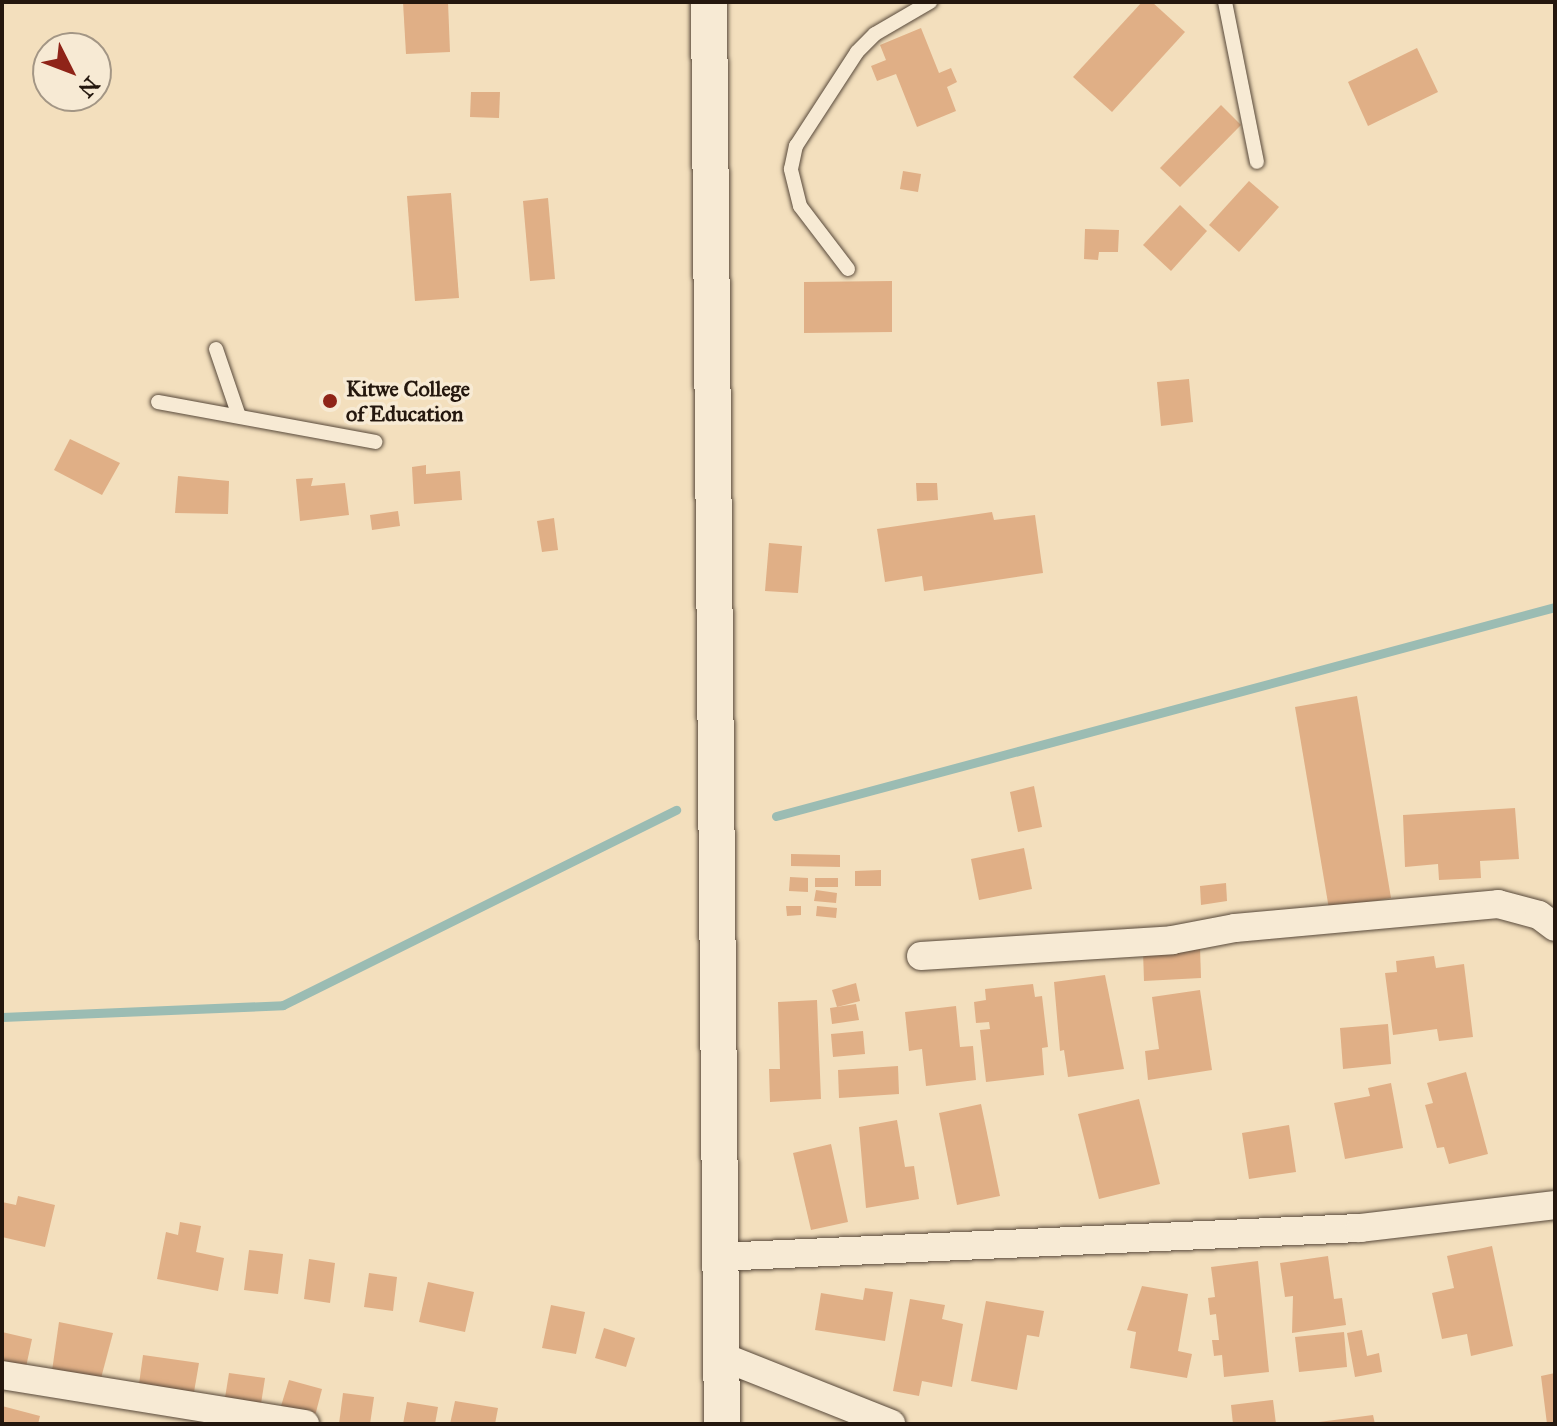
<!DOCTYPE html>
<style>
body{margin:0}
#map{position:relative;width:1557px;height:1426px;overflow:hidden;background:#f3dfbd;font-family:"IM FELL Great Primer",serif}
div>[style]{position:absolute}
.stream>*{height:9px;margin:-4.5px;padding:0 4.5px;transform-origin:4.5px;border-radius:4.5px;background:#9bbcb3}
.building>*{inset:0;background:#e0af86}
.roads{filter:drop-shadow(0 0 2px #58493a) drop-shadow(0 0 2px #58493a)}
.service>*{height:14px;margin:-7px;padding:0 7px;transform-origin:7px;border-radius:7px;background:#f7ead4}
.minor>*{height:28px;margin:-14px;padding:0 14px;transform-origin:14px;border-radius:14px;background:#f7ead4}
.tertiary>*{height:36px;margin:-18px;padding:0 18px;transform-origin:18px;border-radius:18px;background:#f7ead4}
.dots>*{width:22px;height:22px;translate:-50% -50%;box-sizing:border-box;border:4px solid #f7ead4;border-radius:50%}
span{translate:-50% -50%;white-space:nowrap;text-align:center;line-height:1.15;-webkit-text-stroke:7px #f7ead4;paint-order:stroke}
.poi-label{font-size:22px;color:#24170e;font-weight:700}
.left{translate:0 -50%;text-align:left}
.frame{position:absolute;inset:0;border:4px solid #24170e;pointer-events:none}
.north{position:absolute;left:32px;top:32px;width:80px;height:80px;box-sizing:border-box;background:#f7ead4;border:2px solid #a39685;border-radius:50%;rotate:132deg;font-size:22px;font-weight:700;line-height:32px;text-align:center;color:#24170e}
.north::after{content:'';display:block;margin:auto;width:28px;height:36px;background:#8f2418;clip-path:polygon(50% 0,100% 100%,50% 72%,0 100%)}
</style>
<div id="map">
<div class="stream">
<i style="left:776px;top:816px;width:807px;rotate:-15.02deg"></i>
<i style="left:2px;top:1017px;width:281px;rotate:-2.4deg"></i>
<i style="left:283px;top:1005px;width:439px;rotate:-26.4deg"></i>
</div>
<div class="building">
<i style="clip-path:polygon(403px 2px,448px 2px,450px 52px,406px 54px)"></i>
<i style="clip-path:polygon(1142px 2px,1152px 2px,1185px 32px,1112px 112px,1073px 77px)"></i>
<i style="clip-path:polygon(921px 28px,939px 73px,951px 68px,957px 82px,947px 87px,956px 111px,917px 127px,896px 74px,877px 81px,871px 66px,886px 60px,880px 45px)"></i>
<i style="clip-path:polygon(1417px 48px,1438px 92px,1368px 126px,1348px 82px)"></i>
<i style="clip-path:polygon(471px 92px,500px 92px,499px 118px,470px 117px)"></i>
<i style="clip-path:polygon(1221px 105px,1241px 125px,1180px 187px,1160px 168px)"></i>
<i style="clip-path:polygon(903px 171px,921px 174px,918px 192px,900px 189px)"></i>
<i style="clip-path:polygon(1249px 181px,1279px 207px,1239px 252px,1209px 225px)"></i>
<i style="clip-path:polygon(451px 193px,459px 298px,415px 301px,407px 196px)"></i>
<i style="clip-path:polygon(548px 198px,555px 279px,530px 281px,523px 201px)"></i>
<i style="clip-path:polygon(1180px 205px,1207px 231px,1171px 271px,1143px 245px)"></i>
<i style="clip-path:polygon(1085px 229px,1119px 230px,1118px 252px,1099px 252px,1098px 260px,1084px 259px)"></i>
<i style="clip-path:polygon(892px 281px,892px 332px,804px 333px,804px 282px)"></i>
<i style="clip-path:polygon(1189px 379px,1193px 422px,1161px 426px,1157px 382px)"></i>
<i style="clip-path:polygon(70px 439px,120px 463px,102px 495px,54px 470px)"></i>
<i style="clip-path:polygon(426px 465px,426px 474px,460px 471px,462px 500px,414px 504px,412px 467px)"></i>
<i style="clip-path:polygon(178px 476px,229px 481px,228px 514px,175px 513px)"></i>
<i style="clip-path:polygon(313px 478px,311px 486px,345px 483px,349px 515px,300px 521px,296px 479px)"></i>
<i style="clip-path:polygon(916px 483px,937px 483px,938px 500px,917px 501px)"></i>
<i style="clip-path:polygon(398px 511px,400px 526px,372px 530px,370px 515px)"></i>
<i style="clip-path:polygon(992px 512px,994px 520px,1035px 515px,1043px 573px,924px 591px,922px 576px,885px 582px,877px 529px)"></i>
<i style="clip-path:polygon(554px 518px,558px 550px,542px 552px,537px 521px)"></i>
<i style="clip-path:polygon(769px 543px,802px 546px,798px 593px,765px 591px)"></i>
<i style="clip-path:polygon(1357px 696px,1391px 898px,1329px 909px,1295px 707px)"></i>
<i style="clip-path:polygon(1034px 786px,1042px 827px,1018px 832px,1010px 792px)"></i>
<i style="clip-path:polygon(1515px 808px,1519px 859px,1480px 861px,1481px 878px,1439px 880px,1438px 864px,1405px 867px,1403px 815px)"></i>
<i style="clip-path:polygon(1024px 848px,1032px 889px,979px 900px,971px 859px)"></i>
<i style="clip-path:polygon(791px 854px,840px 855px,840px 867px,791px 866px)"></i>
<i style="clip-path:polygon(881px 870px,881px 886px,855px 886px,855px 871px)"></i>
<i style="clip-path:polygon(790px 877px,808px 878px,808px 892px,789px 891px)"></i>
<i style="clip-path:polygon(815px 878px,838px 878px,838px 887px,815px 887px)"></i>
<i style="clip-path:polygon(1226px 883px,1227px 901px,1201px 905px,1200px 886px)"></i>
<i style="clip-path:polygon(816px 890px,837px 893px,836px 903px,814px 901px)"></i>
<i style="clip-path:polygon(786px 906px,801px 906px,801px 915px,787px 916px)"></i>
<i style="clip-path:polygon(817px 906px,837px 908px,836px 918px,816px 916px)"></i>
<i style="clip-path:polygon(1200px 948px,1201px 978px,1144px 981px,1143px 951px)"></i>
<i style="clip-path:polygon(1434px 956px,1436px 968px,1464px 964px,1473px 1037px,1439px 1041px,1437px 1029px,1393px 1035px,1385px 973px,1397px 972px,1396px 961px)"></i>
<i style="clip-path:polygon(1105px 975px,1124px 1069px,1068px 1077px,1064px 1050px,1060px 1051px,1054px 982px)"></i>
<i style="clip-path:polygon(856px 983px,860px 1001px,837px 1007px,832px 990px)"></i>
<i style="clip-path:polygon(1033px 984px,1035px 997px,1042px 996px,1048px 1047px,1042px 1048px,1044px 1075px,986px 1082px,980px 1030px,990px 1029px,989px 1022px,976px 1023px,974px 1002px,986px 1000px,985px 989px)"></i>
<i style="clip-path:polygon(1200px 990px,1212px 1070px,1148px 1080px,1145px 1051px,1159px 1049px,1152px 997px)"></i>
<i style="clip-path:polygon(817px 1000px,821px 1099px,770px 1102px,769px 1069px,780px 1069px,778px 1002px)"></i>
<i style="clip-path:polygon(856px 1004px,859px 1020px,832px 1024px,830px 1008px)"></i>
<i style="clip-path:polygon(956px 1006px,960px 1047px,973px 1046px,976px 1080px,926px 1086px,922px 1049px,909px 1051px,905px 1012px)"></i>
<i style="clip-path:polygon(1388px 1024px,1391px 1064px,1343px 1069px,1340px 1028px)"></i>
<i style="clip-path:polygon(863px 1031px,865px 1054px,833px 1057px,831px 1034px)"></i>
<i style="clip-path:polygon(898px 1066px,899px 1094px,839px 1098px,838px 1070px)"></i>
<i style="clip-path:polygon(1466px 1072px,1488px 1154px,1449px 1164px,1444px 1147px,1437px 1148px,1425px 1105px,1433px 1103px,1427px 1083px)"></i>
<i style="clip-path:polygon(1391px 1083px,1403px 1148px,1345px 1159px,1334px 1103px,1370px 1096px,1368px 1088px)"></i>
<i style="clip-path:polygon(1139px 1099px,1160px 1184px,1099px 1199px,1078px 1114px)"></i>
<i style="clip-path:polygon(981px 1104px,1000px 1196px,957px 1205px,939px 1113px)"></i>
<i style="clip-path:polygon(897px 1120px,905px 1167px,914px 1166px,919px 1199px,866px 1208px,859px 1127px)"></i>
<i style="clip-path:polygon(1289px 1125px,1296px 1172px,1249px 1179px,1242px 1133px)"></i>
<i style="clip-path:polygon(831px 1144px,848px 1222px,811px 1230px,793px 1153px)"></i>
<i style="clip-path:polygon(18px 1196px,55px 1205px,45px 1247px,2px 1237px,2px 1202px,16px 1205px)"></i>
<i style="clip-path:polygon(180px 1222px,201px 1226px,196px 1252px,224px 1258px,218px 1291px,157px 1279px,166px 1232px,178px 1235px)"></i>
<i style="clip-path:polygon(1492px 1246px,1513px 1346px,1471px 1356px,1467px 1334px,1442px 1339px,1432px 1293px,1454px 1288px,1447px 1256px)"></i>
<i style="clip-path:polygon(249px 1250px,283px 1254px,278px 1294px,244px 1290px)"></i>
<i style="clip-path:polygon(1328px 1256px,1334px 1299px,1342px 1298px,1346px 1325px,1292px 1333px,1293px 1296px,1285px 1297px,1280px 1263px)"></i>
<i style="clip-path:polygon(309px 1259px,335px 1263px,330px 1303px,304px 1299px)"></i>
<i style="clip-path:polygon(1258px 1261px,1269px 1372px,1224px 1377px,1222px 1355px,1214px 1356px,1212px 1340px,1219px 1340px,1216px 1314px,1210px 1315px,1208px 1298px,1215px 1297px,1211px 1267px)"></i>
<i style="clip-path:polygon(369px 1273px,397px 1277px,393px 1311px,364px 1307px)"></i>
<i style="clip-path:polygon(428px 1282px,474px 1292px,465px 1332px,419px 1322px)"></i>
<i style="clip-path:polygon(1142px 1286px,1188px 1294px,1178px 1351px,1192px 1354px,1187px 1378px,1130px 1368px,1136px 1332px,1127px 1330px)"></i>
<i style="clip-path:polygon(865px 1288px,893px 1292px,885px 1341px,815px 1330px,821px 1293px,863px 1300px)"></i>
<i style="clip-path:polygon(910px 1299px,945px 1305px,942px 1319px,963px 1324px,952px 1387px,922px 1381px,919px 1396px,893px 1391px)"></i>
<i style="clip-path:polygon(986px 1301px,1044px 1311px,1039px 1337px,1027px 1335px,1017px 1390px,971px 1381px)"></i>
<i style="clip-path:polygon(551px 1305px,585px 1312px,576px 1354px,542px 1348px)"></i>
<i style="clip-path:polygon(59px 1322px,113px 1333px,100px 1382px,52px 1371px)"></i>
<i style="clip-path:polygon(604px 1328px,635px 1338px,626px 1367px,595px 1358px)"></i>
<i style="clip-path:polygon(1362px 1330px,1367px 1356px,1379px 1353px,1382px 1372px,1355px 1377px,1347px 1333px)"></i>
<i style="clip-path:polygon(2px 1332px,32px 1339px,26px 1367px,2px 1362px)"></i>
<i style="clip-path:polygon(1344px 1332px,1347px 1367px,1299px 1372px,1295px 1337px)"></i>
<i style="clip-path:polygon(143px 1355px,199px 1363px,194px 1392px,139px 1384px)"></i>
<i style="clip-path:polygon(229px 1373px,265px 1378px,260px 1410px,224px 1404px)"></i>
<i style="clip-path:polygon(1555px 1373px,1555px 1424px,1547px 1424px,1541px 1376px)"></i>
<i style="clip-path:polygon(289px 1380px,322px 1389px,315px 1416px,281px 1406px)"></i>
<i style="clip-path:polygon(343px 1393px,374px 1397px,370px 1424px,339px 1424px)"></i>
<i style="clip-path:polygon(1273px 1400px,1276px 1424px,1233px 1424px,1231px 1405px)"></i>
<i style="clip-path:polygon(455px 1401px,498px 1408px,495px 1424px,450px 1424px)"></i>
<i style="clip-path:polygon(407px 1402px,438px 1407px,435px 1424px,403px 1424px)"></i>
<i style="clip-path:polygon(2px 1406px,40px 1416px,38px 1424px,2px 1424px)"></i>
<i style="clip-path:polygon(1373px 1415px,1375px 1424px,1319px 1424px,1319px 1422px)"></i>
</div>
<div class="roads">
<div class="service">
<i style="left:1225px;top:2px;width:163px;rotate:78.7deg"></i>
<i style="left:848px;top:269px;width:79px;rotate:-127.3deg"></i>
<i style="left:800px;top:206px;width:38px;rotate:-104deg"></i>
<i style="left:791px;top:169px;width:24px;rotate:-78deg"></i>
<i style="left:796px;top:146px;width:112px;rotate:-57deg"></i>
<i style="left:857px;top:52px;width:25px;rotate:-45deg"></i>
<i style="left:875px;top:34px;width:64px;rotate:-30.2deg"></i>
<i style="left:216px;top:349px;width:71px;rotate:71.1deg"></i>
<i style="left:158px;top:402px;width:221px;rotate:10.4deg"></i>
</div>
<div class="minor">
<i style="left:921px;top:956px;width:252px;rotate:-3.6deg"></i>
<i style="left:1172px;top:940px;width:64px;rotate:-10.8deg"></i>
<i style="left:1235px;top:928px;width:264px;rotate:-5.2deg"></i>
<i style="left:1498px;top:904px;width:42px;rotate:15deg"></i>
<i style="left:1539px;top:915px;width:20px;rotate:37deg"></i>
<i style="left:718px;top:1257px;width:643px;rotate:-2.59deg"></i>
<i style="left:1360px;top:1228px;width:196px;rotate:-6.7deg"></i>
<i style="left:723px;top:1357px;width:181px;rotate:21.7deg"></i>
<i style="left:2px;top:1375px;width:307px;rotate:9.2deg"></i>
</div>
<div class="tertiary">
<i style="left:709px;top:2px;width:1422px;rotate:89.48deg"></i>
</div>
</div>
<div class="dots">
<i style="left:330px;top:401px;background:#8f2418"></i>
</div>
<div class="poi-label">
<span class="left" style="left:346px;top:401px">Kitwe College<br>of Education</span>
</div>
<div class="frame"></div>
<div class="north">N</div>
</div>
